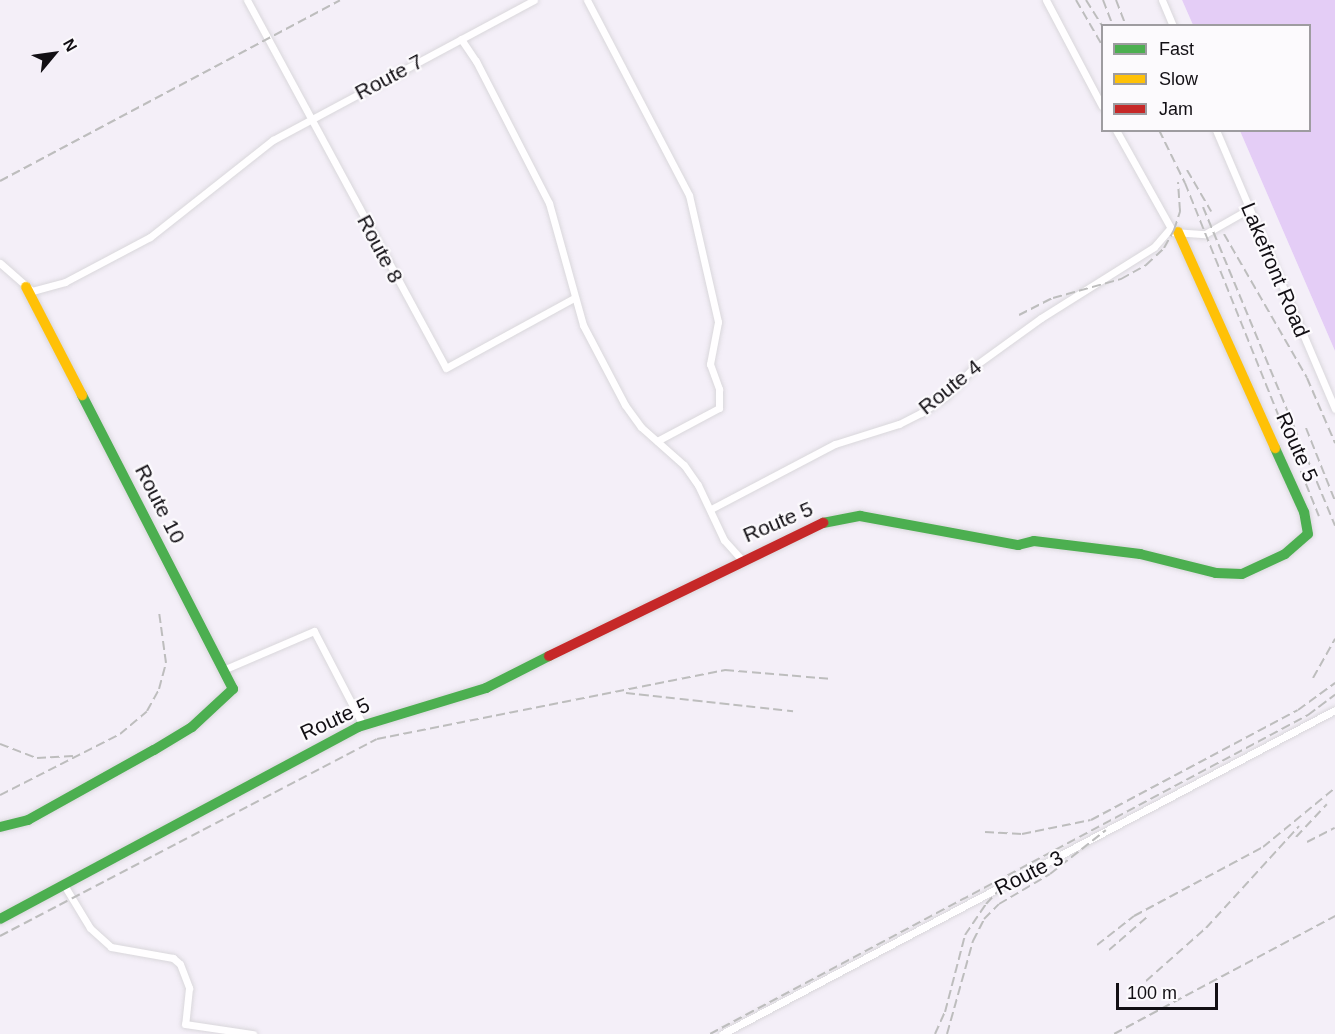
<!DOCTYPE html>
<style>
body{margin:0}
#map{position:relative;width:1335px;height:1034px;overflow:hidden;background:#fcfbfc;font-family:Arial,sans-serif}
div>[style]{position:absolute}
.built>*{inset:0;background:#f4eff8}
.water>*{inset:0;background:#e4cdf6}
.roads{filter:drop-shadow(0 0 2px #d9d7db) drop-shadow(0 0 2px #d9d7db)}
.street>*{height:7px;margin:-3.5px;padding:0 3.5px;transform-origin:3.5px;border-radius:3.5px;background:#fffeff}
.fast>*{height:10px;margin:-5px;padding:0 5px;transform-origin:5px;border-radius:5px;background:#4caf50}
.slow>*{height:10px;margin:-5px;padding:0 5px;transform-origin:5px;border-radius:5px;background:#ffc107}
.jam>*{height:10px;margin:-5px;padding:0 5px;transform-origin:5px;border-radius:5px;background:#c62828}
.rail>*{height:2px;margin-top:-1px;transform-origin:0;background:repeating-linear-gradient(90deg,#bdbdbd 0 9px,transparent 0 13.5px)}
span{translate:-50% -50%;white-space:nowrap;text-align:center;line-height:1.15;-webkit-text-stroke:4.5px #fcfafd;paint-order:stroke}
.street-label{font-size:21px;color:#120f14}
.legend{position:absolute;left:1101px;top:24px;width:210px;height:108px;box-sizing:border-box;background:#fcfafd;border:2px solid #9e9ca0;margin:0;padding:8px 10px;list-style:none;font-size:18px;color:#120f14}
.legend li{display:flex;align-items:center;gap:12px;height:30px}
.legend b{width:30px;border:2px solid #9e9ca0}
.north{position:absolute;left:24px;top:24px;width:60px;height:60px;-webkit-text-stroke:4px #fcfafd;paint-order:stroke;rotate:61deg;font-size:16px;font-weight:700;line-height:24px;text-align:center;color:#120f14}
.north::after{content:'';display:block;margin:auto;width:21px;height:27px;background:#120f14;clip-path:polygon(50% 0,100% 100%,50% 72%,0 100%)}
.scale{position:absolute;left:1116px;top:983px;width:102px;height:27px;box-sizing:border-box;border:3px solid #120f14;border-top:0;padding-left:8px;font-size:18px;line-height:21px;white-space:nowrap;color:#120f14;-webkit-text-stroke:4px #fcfafd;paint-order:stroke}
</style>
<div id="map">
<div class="built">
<i style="clip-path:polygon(0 0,1182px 0,1193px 25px,1102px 26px,1102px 130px,1240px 131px,1335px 351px,1335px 1034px,0 1034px)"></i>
</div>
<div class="water">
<i style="clip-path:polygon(1182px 0,1335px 0,1335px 351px,1240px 131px,1310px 130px,1310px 26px,1193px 25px)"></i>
</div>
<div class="roads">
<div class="street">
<i style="left:247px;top:0;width:418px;rotate:61.6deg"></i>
<i style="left:446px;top:368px;width:146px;rotate:-28.7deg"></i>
<i style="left:587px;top:0;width:220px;rotate:62.4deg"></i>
<i style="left:689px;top:195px;width:130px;rotate:77.1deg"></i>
<i style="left:718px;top:322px;width:43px;rotate:100.8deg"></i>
<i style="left:710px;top:364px;width:27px;rotate:70deg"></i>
<i style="left:719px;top:389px;width:19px;rotate:90deg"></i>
<i style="left:719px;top:408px;width:70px;rotate:152deg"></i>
<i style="left:1046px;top:0;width:120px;rotate:62.2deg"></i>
<i style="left:1162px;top:0;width:28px;rotate:67deg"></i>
<i style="left:461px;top:39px;width:27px;rotate:56deg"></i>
<i style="left:476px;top:61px;width:160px;rotate:62.8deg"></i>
<i style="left:549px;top:203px;width:127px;rotate:74.4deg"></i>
<i style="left:583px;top:325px;width:90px;rotate:62.3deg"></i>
<i style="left:625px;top:405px;width:27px;rotate:54deg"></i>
<i style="left:641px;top:427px;width:57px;rotate:41.5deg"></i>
<i style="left:684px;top:465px;width:24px;rotate:55deg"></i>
<i style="left:698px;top:485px;width:61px;rotate:64.7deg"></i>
<i style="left:724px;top:540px;width:25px;rotate:48deg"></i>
<i style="left:1116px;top:130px;width:117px;rotate:60.8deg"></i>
<i style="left:1173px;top:232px;width:32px;rotate:4deg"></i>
<i style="left:1205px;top:234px;width:51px;rotate:-29.6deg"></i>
<i style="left:1216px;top:130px;width:303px;rotate:66.9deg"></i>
<i style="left:0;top:263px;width:43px;rotate:41.2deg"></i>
<i style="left:32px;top:291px;width:34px;rotate:-15deg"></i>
<i style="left:65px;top:282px;width:96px;rotate:-27.9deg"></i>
<i style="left:150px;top:237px;width:157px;rotate:-38.3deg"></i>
<i style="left:273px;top:140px;width:296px;rotate:-28.2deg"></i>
<i style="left:711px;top:509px;width:140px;rotate:-27.7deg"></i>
<i style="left:835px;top:444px;width:67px;rotate:-17.4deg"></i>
<i style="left:899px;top:424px;width:25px;rotate:-27deg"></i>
<i style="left:921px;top:413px;width:29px;rotate:-34deg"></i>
<i style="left:945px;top:397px;width:45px;rotate:-45.9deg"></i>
<i style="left:976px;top:365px;width:80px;rotate:-35.9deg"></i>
<i style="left:1041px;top:318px;width:133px;rotate:-32.1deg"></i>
<i style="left:1154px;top:247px;width:23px;rotate:-49deg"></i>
<i style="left:223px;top:670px;width:99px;rotate:-23.2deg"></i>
<i style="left:314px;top:631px;width:106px;rotate:62.5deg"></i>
<i style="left:64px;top:885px;width:50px;rotate:58.8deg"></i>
<i style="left:90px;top:928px;width:28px;rotate:42deg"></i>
<i style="left:111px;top:947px;width:63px;rotate:10.1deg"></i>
<i style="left:173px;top:958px;width:9px;rotate:41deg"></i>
<i style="left:180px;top:964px;width:26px;rotate:69deg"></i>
<i style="left:189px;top:988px;width:36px;rotate:96deg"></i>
<i style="left:185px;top:1024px;width:69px;rotate:8.4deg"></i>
<i style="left:722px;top:1034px;width:693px;rotate:-27.86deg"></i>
</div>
<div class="fast">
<i style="left:823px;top:523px;width:38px;rotate:-11deg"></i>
<i style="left:860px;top:516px;width:161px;rotate:10.4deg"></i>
<i style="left:1018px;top:545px;width:16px;rotate:-14deg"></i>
<i style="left:1034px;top:541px;width:107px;rotate:7deg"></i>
<i style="left:1140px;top:554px;width:78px;rotate:14deg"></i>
<i style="left:1216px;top:573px;width:26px;rotate:2deg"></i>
<i style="left:1242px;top:574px;width:47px;rotate:-24.9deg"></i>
<i style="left:1285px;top:554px;width:30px;rotate:-41deg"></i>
<i style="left:1308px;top:534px;width:22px;rotate:-100deg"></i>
<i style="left:1304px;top:512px;width:70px;rotate:-114.4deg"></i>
<i style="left:0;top:827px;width:29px;rotate:-14deg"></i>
<i style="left:28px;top:820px;width:144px;rotate:-29.1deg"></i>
<i style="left:154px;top:750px;width:44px;rotate:-31.2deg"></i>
<i style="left:192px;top:727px;width:56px;rotate:-42.8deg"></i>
<i style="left:233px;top:689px;width:331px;rotate:-117.2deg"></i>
<i style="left:0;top:919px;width:406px;rotate:-28.2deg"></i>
<i style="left:358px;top:727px;width:134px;rotate:-16.9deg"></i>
<i style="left:486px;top:688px;width:71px;rotate:-26.9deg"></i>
</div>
<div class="slow">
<i style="left:1178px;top:232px;width:237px;rotate:65.8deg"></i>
<i style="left:26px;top:287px;width:122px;rotate:62.6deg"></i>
</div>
<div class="jam">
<i style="left:549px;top:656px;width:305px;rotate:-25.9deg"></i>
</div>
</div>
<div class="rail">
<i style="left:1076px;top:0;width:52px;rotate:60deg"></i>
<i style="left:1086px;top:0;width:31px;rotate:58deg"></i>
<i style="left:1103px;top:0;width:28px;rotate:69deg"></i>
<i style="left:1116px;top:0;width:28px;rotate:69deg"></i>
<i style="left:1159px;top:130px;width:59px;rotate:63.9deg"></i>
<i style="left:1185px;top:183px;width:359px;rotate:68.1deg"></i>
<i style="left:1187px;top:170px;width:48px;rotate:59.7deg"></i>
<i style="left:0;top:181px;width:385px;rotate:-28deg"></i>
<i style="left:1203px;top:207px;width:345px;rotate:67.5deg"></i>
<i style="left:1224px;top:234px;width:166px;rotate:60deg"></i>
<i style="left:1307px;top:378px;width:71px;rotate:66.7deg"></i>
<i style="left:1019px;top:315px;width:38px;rotate:-27deg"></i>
<i style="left:1053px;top:298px;width:71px;rotate:-15.6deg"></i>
<i style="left:1121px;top:279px;width:29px;rotate:-29deg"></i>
<i style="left:1146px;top:265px;width:25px;rotate:-43deg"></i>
<i style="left:1164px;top:248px;width:21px;rotate:-61deg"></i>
<i style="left:1174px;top:230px;width:20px;rotate:-72deg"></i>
<i style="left:1180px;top:211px;width:29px;rotate:-94deg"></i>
<i style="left:1306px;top:428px;width:79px;rotate:68.3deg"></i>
<i style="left:1313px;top:678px;width:45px;rotate:-60.6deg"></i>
<i style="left:626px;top:693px;width:168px;rotate:6.2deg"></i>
<i style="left:0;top:744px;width:40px;rotate:21deg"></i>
<i style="left:37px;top:758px;width:36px;rotate:-3deg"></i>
<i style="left:0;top:795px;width:135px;rotate:-26.9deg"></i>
<i style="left:120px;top:734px;width:35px;rotate:-40deg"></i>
<i style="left:147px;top:711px;width:25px;rotate:-61deg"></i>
<i style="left:159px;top:689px;width:27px;rotate:-75deg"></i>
<i style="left:166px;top:663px;width:51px;rotate:-97.8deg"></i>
<i style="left:985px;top:832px;width:37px;rotate:3deg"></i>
<i style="left:1022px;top:834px;width:70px;rotate:-11.5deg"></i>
<i style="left:1091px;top:820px;width:234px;rotate:-28deg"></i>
<i style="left:1298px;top:710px;width:46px;rotate:-36.1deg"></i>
<i style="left:1296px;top:837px;width:45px;rotate:-46.8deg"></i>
<i style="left:1307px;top:842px;width:31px;rotate:-27deg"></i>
<i style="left:0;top:936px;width:425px;rotate:-27.6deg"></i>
<i style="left:377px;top:739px;width:355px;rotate:-11.2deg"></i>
<i style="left:725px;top:670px;width:108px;rotate:4.8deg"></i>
<i style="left:1097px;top:945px;width:47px;rotate:-38.1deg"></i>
<i style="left:1134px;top:916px;width:146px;rotate:-28.1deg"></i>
<i style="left:1263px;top:847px;width:93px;rotate:-39.3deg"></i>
<i style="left:1109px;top:950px;width:50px;rotate:-41deg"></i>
<i style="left:1146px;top:981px;width:80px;rotate:-41.5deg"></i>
<i style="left:1206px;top:928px;width:138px;rotate:-47.6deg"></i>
<i style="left:710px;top:1034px;width:678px;rotate:-28.08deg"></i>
<i style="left:1308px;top:715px;width:34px;rotate:-37deg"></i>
<i style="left:935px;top:1034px;width:24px;rotate:-66deg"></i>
<i style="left:945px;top:1012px;width:80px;rotate:-75.4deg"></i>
<i style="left:965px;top:935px;width:37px;rotate:-56deg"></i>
<i style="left:986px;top:904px;width:33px;rotate:-47deg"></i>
<i style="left:947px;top:1034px;width:97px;rotate:-74.4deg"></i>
<i style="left:973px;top:941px;width:25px;rotate:-63deg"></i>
<i style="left:984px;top:919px;width:21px;rotate:-45deg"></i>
<i style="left:999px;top:904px;width:59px;rotate:-30.5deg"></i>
<i style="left:1050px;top:874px;width:71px;rotate:-38.2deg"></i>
<i style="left:1114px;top:1034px;width:251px;rotate:-28.1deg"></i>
</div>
<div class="street-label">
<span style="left:389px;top:77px;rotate:-28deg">Route 7</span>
<span style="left:380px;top:249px;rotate:62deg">Route 8</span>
<span style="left:1275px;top:270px;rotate:67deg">Lakefront Road</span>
<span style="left:950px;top:387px;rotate:-39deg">Route 4</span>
<span style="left:1297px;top:447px;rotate:66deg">Route 5</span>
<span style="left:160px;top:504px;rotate:63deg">Route 10</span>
<span style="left:778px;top:522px;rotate:-23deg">Route 5</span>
<span style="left:335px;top:719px;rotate:-25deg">Route 5</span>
<span style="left:1029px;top:873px;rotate:-27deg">Route 3</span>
</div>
<ul class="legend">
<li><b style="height:8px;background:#4caf50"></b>Fast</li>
<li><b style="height:8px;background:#ffc107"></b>Slow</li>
<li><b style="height:8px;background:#c62828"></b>Jam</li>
</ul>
<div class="north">N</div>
<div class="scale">100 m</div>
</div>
